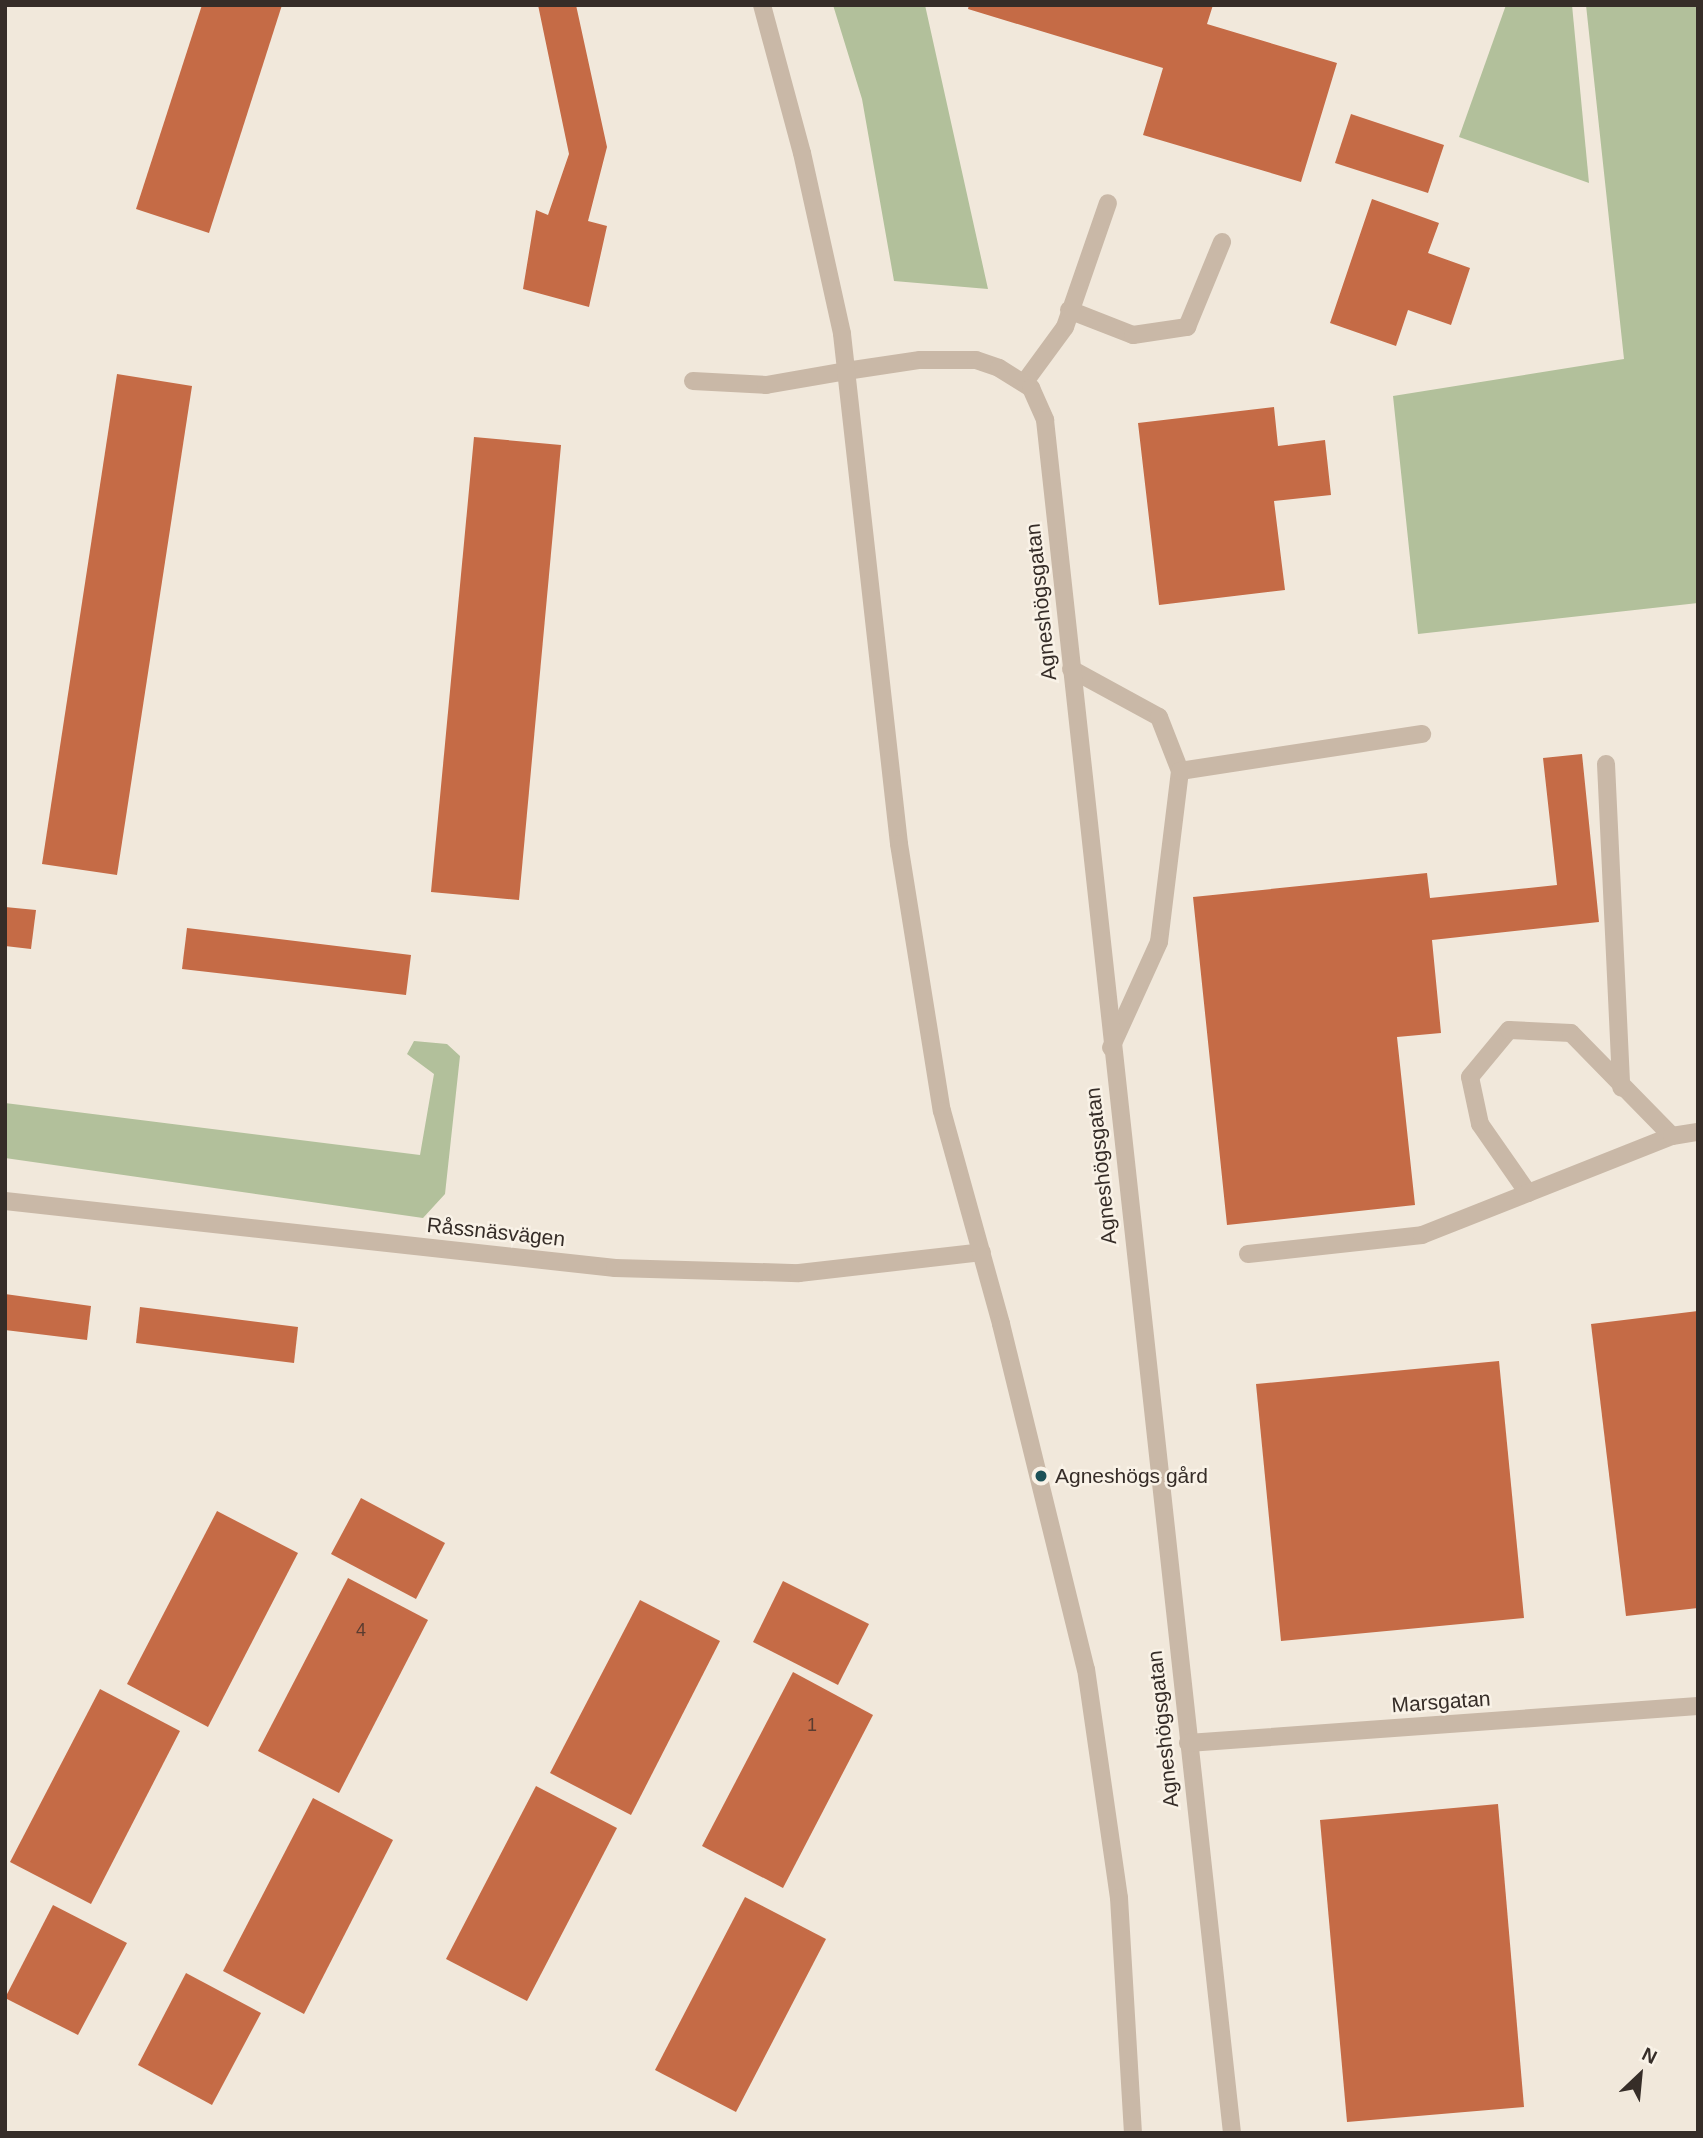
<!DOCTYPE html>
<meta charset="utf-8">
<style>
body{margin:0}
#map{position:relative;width:1703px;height:2138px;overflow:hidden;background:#f1e8db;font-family:Helvetica,sans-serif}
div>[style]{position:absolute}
.green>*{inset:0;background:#b2c09b}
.building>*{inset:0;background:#c56b46}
.service>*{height:18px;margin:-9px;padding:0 9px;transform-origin:9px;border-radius:9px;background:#c9b8a7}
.minor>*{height:18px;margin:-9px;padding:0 9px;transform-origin:9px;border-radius:9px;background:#c9b8a7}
.tertiary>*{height:18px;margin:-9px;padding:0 9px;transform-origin:9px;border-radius:9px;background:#c9b8a7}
.dots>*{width:19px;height:19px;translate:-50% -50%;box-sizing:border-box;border:4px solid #f9f2e7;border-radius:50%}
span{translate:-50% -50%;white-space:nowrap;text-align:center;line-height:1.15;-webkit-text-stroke:5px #f9f2e7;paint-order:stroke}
.number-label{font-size:18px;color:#5a3c30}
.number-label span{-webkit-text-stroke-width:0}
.street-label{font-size:21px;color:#362d28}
.poi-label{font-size:21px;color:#362d28}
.left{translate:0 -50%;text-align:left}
.frame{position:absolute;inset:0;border:7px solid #362d28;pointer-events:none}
.north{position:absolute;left:1605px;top:2040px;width:70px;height:70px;-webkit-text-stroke:5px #f9f2e7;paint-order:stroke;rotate:26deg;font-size:19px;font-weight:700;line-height:28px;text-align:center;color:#362d28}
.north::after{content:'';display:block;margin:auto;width:24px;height:32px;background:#362d28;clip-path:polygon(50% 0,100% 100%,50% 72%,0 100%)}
</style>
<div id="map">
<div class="green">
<i style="clip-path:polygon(833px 5px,925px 5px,988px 289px,894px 281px,862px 99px)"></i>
<i style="clip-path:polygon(1506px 5px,1572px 5px,1589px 183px,1459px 137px)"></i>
<i style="clip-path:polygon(1586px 5px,1698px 5px,1698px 603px,1418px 634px,1393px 396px,1624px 359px)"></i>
<i style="clip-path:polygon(414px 1041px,447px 1044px,460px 1056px,445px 1194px,423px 1218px,5px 1158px,5px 1103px,420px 1155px,434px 1074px,407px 1054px)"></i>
</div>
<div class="building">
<i style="clip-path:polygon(202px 5px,282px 5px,209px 233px,136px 209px)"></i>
<i style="clip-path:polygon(538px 5px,576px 5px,607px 147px,588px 221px,607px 226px,589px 307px,523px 289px,536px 210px,548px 215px,569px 154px)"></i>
<i style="clip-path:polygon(969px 5px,1213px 5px,1207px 24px,1337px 63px,1301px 182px,1143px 135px,1163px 68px,968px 9px)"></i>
<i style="clip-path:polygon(1351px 114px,1444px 145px,1428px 193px,1335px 163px)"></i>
<i style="clip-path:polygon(1372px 199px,1439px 223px,1428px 253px,1470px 268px,1451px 325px,1408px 310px,1396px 346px,1330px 323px)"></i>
<i style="clip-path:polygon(117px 374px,192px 386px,117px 875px,42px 864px)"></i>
<i style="clip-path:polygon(1274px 407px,1278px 446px,1325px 440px,1331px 495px,1274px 501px,1285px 590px,1159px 605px,1138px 423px)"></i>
<i style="clip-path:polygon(474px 437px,561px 445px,519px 900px,431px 892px)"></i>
<i style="clip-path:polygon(1582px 754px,1599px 922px,1432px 940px,1441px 1033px,1397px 1037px,1415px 1205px,1227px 1225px,1193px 897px,1427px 873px,1430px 898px,1557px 885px,1543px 758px)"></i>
<i style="clip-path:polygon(5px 907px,36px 910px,31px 949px,5px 946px)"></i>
<i style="clip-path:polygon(187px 928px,411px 955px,406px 995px,182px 969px)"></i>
<i style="clip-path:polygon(5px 1294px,91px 1306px,87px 1340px,5px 1330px)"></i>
<i style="clip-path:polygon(140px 1307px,298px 1327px,294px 1363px,136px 1343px)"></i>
<i style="clip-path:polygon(1698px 1311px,1698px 1608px,1626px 1616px,1591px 1324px)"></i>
<i style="clip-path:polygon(1499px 1361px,1524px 1618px,1281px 1641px,1256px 1384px)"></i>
<i style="clip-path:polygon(361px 1498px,445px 1543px,416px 1599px,331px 1554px)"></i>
<i style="clip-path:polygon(217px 1511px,298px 1553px,208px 1727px,127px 1684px)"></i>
<i style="clip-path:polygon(348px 1578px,428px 1620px,339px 1793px,258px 1751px)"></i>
<i style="clip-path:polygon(783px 1581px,869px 1624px,838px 1685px,753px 1642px)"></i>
<i style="clip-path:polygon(640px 1600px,720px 1641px,631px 1815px,550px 1773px)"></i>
<i style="clip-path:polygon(793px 1672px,873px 1715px,783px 1888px,702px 1846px)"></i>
<i style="clip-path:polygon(100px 1689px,180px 1731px,91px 1904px,10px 1862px)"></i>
<i style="clip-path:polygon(536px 1786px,617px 1828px,527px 2001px,446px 1959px)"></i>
<i style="clip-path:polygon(313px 1798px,393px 1840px,304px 2014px,223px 1971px)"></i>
<i style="clip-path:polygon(1498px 1804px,1524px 2107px,1347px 2122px,1320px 1820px)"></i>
<i style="clip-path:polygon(745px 1897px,826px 1939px,736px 2112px,655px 2070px)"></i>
<i style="clip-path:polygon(53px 1905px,127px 1943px,78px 2035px,5px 1998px)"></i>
<i style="clip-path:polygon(186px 1973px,261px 2013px,212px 2105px,138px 2065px)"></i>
</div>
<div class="service">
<i style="left:1069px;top:310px;width:69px;rotate:21.3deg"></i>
<i style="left:1133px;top:335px;width:55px;rotate:-8.4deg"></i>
<i style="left:1187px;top:327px;width:92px;rotate:-67.6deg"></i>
<i style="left:693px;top:381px;width:73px;rotate:3.1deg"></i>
<i style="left:766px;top:385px;width:81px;rotate:-9.9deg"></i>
<i style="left:1024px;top:383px;width:69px;rotate:-53.8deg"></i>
<i style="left:1065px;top:327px;width:131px;rotate:-70.9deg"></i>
<i style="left:1071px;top:669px;width:100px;rotate:28.6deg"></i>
<i style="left:1159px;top:717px;width:58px;rotate:68.7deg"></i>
<i style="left:1180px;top:771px;width:172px;rotate:97deg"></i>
<i style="left:1159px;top:942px;width:116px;rotate:114.4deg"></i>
<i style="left:1606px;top:764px;width:324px;rotate:87.3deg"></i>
<i style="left:1180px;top:771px;width:245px;rotate:-8.7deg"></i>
<i style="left:1528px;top:1193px;width:84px;rotate:-124.8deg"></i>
<i style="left:1480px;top:1124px;width:48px;rotate:-102deg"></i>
<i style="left:1470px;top:1077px;width:61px;rotate:-50.3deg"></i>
<i style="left:1509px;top:1030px;width:62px;rotate:2.8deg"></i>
<i style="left:1571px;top:1033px;width:144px;rotate:45.6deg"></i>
<i style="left:1248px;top:1254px;width:175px;rotate:-6.2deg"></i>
<i style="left:1422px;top:1235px;width:269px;rotate:-21.6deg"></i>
<i style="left:1672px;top:1136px;width:26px;rotate:-9deg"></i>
</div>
<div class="minor">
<i style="left:846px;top:371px;width:75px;rotate:-8.5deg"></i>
<i style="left:920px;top:360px;width:56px"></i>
<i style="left:976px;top:360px;width:24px;rotate:19deg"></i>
<i style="left:999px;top:368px;width:38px;rotate:32deg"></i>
<i style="left:1031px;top:388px;width:35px;rotate:66deg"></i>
<i style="left:1045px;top:420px;width:1723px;rotate:83.77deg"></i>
<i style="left:5px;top:1201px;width:614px;rotate:6.27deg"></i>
<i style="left:615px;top:1268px;width:184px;rotate:1.6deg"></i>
<i style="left:799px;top:1273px;width:184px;rotate:-6.5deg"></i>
<i style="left:1188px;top:1743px;width:511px;rotate:-4.15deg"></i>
</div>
<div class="tertiary">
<i style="left:762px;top:5px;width:153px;rotate:74.9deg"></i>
<i style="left:802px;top:153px;width:185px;rotate:77.5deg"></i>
<i style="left:842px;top:334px;width:513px;rotate:83.62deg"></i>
<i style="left:899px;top:844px;width:270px;rotate:80.9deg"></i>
<i style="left:942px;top:1111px;width:221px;rotate:74.5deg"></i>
<i style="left:1001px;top:1324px;width:355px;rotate:76.2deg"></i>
<i style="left:1086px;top:1669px;width:231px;rotate:81.8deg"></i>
<i style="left:1119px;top:1898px;width:235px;rotate:86.6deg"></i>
</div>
<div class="dots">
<i style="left:1041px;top:1476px;background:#1d5157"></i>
</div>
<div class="number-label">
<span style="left:361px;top:1630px">4</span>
<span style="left:812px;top:1725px">1</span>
</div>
<div class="street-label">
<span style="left:1041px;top:602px;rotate:-96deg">Agneshögsgatan</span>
<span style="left:1101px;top:1166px;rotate:-96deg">Agneshögsgatan</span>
<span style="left:496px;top:1232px;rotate:6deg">Råssnäsvägen</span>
<span style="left:1441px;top:1702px;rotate:-4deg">Marsgatan</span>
<span style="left:1163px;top:1729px;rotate:-96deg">Agneshögsgatan</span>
</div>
<div class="poi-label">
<span class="left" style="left:1055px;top:1476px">Agneshögs gård</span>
</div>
<div class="frame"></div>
<div class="north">N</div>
</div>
